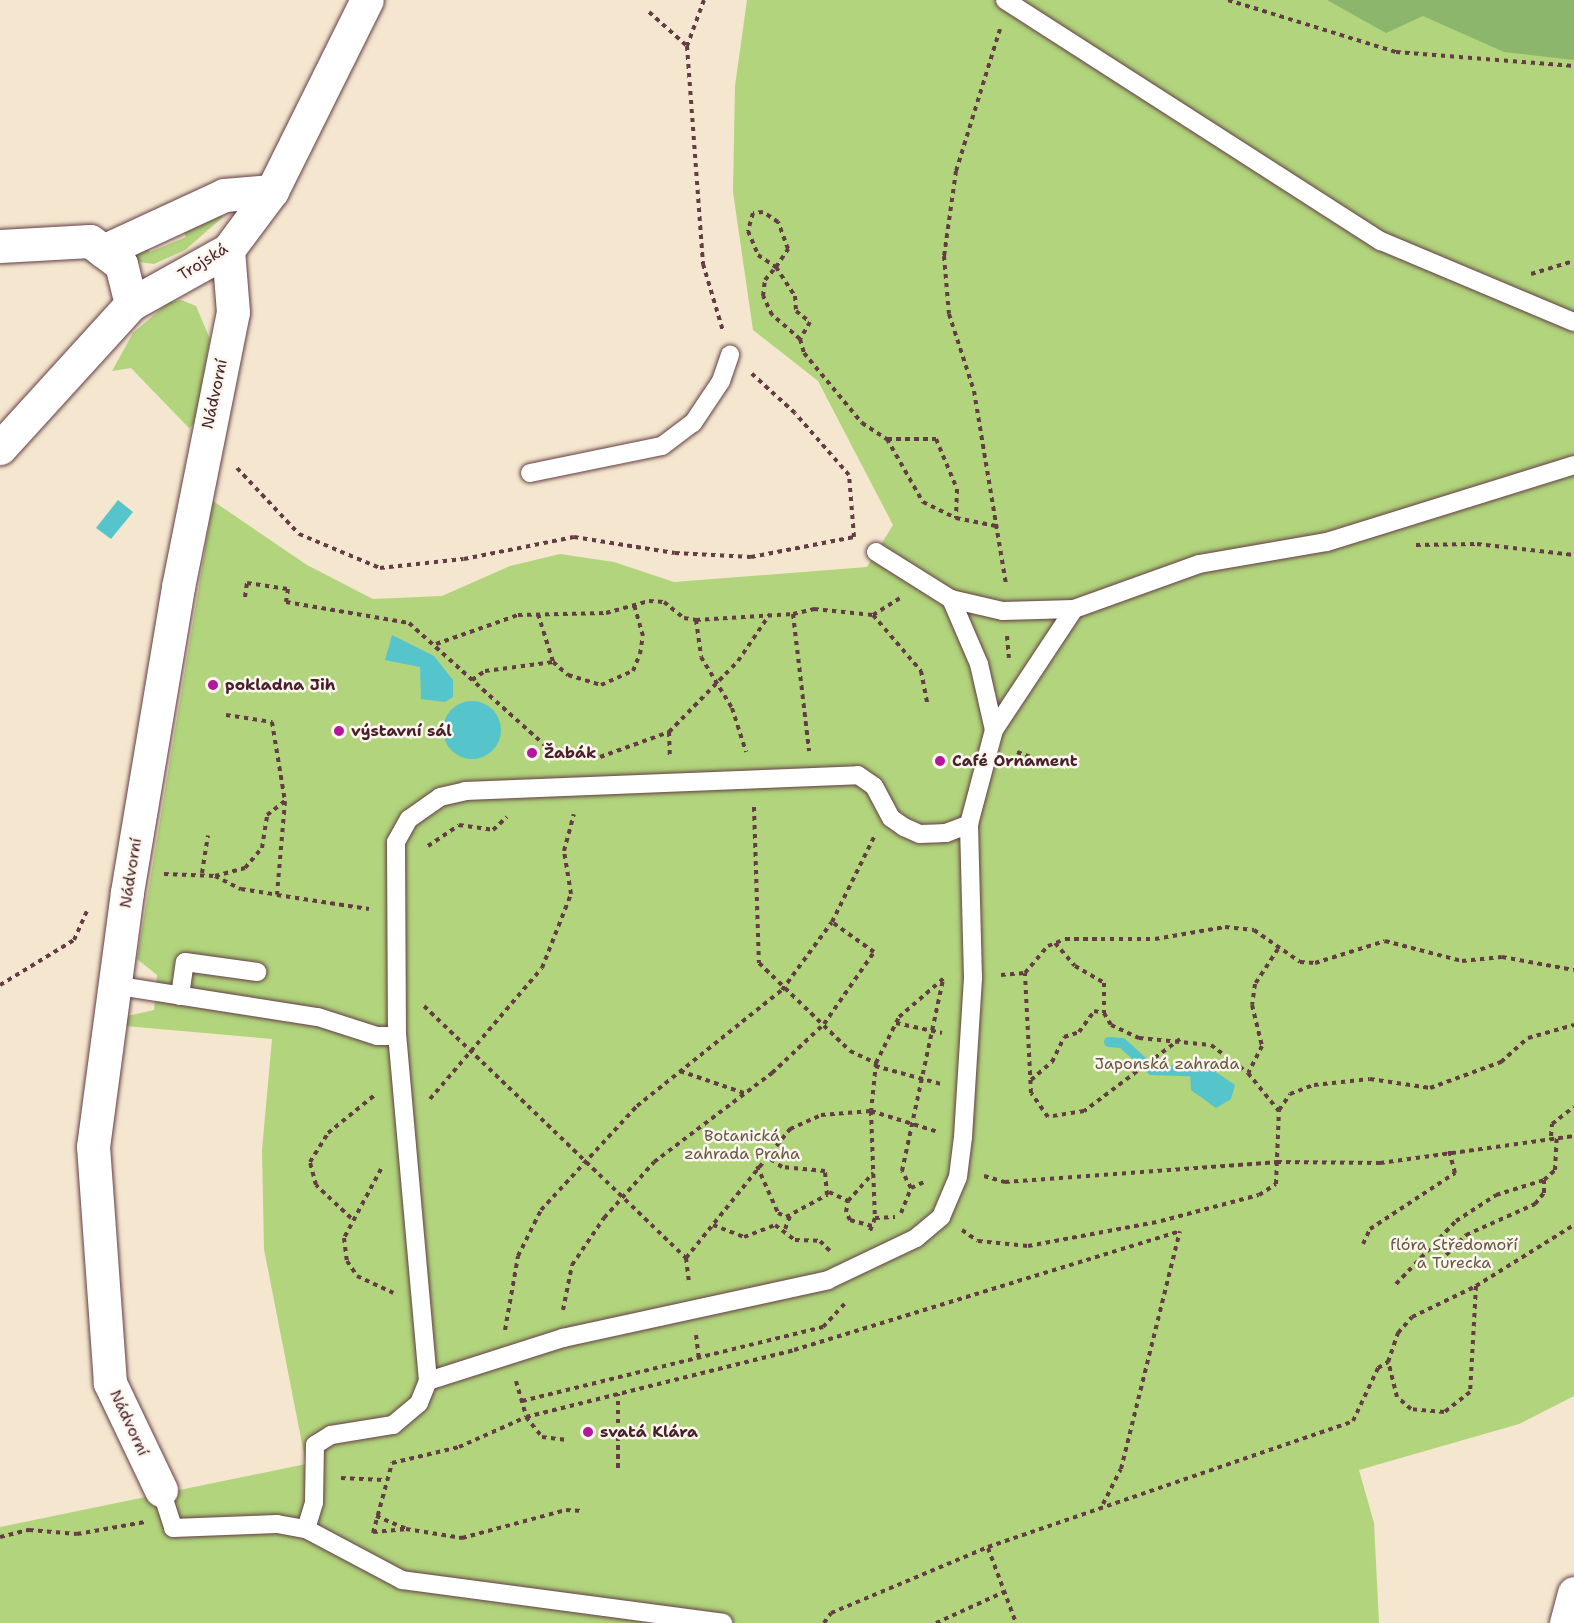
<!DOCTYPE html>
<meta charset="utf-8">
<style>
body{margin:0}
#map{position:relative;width:1574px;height:1623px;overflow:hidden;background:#f5e7cf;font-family:"Shantell Sans",sans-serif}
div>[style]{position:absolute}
.green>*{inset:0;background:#b1d47c}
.forest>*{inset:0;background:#8cb66c}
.water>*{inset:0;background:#56c4cb}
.round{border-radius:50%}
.stream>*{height:10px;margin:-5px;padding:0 5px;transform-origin:5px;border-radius:5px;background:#56c4cb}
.path>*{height:4px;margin-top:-2px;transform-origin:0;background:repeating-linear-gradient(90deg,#643d44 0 4.5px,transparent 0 9px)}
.roads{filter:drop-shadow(0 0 2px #643d44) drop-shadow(0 0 2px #643d44)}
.service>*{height:18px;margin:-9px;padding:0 9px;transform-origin:9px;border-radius:9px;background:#fff}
.minor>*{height:33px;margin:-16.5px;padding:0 16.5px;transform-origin:16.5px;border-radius:16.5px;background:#fff}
.dots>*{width:16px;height:16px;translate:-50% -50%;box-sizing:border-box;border:3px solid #fbf7ec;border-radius:50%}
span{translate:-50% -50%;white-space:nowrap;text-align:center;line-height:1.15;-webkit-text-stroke:5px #fbf7ec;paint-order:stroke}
.street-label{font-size:16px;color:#4a1f2b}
.poi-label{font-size:16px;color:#4a1f2b;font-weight:700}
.left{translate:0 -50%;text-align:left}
.park-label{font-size:16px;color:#695543}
</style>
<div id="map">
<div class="green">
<i style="clip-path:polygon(747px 0,1574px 0,1574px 1396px,1519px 1424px,1359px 1470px,1374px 1523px,1379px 1623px,0 1623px,0 1527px,306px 1464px,264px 1249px,262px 1150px,272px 1039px,125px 1026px,127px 1016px,154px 1010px,157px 975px,137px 959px,213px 501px,307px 565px,373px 599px,442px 596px,510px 566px,560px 554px,614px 562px,674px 582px,867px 567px,893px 525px,818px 381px,753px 330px,733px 192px,735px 86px)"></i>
<i style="clip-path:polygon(218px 212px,223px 217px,185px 250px,154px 264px,131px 261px,129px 256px,145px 245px,150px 252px,186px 237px,182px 229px)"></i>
<i style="clip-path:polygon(181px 300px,196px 306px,210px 339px,195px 423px,189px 428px,131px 368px,112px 371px,133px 333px,169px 302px)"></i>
</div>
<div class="forest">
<i style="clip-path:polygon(1327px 0,1574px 0,1574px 60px,1504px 52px,1423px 16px,1386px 33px)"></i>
</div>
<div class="water">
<i style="clip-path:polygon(118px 500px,133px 512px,111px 539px,96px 528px)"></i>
<i style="clip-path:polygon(392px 635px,434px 656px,453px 680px,453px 697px,445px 702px,421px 699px,420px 667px,385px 660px)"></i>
<i class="round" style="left:443px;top:701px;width:58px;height:58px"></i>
<i style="clip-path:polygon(1207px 1066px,1235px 1085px,1231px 1099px,1216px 1108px,1191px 1090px,1190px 1071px)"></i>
</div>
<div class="stream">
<i style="left:1109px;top:1042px;width:13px;rotate:4deg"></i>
<i style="left:1122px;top:1043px;width:40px;rotate:42deg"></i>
<i style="left:1152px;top:1070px;width:38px;rotate:2deg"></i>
</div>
<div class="path">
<i style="left:704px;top:0;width:49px;rotate:110.3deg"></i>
<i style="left:687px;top:46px;width:219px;rotate:85.8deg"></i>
<i style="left:703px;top:264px;width:70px;rotate:73.4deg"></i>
<i style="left:1228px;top:0;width:176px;rotate:17.2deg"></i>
<i style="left:1396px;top:52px;width:179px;rotate:4.5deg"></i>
<i style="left:649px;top:12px;width:51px;rotate:41.8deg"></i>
<i style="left:1000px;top:29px;width:149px;rotate:107.2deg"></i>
<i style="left:956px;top:171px;width:86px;rotate:98deg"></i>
<i style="left:944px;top:256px;width:58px;rotate:85.1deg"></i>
<i style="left:949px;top:314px;width:81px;rotate:72deg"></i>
<i style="left:974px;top:391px;width:196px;rotate:80.6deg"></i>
<i style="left:1531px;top:274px;width:45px;rotate:-16.8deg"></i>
<i style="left:800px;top:339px;width:37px;rotate:-139deg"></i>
<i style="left:772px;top:315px;width:21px;rotate:-115deg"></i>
<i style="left:763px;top:296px;width:16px;rotate:-83deg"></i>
<i style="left:765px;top:280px;width:17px;rotate:-50deg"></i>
<i style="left:776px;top:267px;width:22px;rotate:-56deg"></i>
<i style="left:788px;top:249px;width:29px;rotate:-110deg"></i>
<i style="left:778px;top:222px;width:18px;rotate:-146deg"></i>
<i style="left:763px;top:212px;width:10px;rotate:174deg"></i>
<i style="left:753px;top:213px;width:19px;rotate:106deg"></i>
<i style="left:748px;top:231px;width:26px;rotate:67deg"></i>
<i style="left:758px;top:255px;width:22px;rotate:34deg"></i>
<i style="left:776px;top:267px;width:35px;rotate:57deg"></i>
<i style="left:795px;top:296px;width:15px;rotate:86deg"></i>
<i style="left:796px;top:311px;width:18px;rotate:38deg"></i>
<i style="left:810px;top:322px;width:20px;rotate:120deg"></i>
<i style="left:800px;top:339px;width:15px;rotate:74deg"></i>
<i style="left:804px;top:353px;width:91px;rotate:50.4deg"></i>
<i style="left:862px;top:423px;width:30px;rotate:33deg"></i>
<i style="left:887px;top:439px;width:49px"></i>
<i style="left:936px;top:439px;width:54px;rotate:67.2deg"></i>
<i style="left:957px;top:489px;width:29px;rotate:92deg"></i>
<i style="left:956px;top:518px;width:41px;rotate:11.3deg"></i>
<i style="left:887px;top:439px;width:73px;rotate:60.3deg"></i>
<i style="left:923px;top:502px;width:37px;rotate:26deg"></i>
<i style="left:237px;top:468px;width:91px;rotate:46.8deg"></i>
<i style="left:299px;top:534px;width:88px;rotate:22.8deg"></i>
<i style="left:380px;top:568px;width:84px;rotate:-6.1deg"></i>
<i style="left:464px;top:559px;width:112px;rotate:-11.3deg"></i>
<i style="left:574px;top:537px;width:102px;rotate:9deg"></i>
<i style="left:675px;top:553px;width:76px;rotate:3deg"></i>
<i style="left:751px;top:557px;width:105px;rotate:-11deg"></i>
<i style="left:854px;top:537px;width:62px;rotate:-94.6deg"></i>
<i style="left:849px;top:475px;width:82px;rotate:-131.1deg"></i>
<i style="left:795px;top:413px;width:59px;rotate:-137.7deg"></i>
<i style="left:1416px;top:545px;width:61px;rotate:-0.9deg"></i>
<i style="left:1477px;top:544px;width:98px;rotate:6.5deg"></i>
<i style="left:245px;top:597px;width:14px;rotate:-82deg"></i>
<i style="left:247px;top:583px;width:41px;rotate:8.3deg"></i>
<i style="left:288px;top:589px;width:13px;rotate:99deg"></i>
<i style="left:286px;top:602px;width:125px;rotate:9.7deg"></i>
<i style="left:409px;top:623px;width:203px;rotate:42deg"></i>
<i style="left:538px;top:614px;width:50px;rotate:72.6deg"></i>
<i style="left:553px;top:662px;width:20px;rotate:41deg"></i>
<i style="left:568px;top:675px;width:34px;rotate:17deg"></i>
<i style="left:601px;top:685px;width:35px;rotate:-24deg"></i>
<i style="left:633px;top:671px;width:18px;rotate:-68deg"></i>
<i style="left:640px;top:654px;width:18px;rotate:-81deg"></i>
<i style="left:643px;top:636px;width:32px;rotate:-106deg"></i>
<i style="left:793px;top:614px;width:22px;rotate:-13deg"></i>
<i style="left:814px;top:609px;width:59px;rotate:5.8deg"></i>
<i style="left:873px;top:615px;width:74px;rotate:49.4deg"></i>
<i style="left:921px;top:671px;width:32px;rotate:79deg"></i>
<i style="left:873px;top:615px;width:32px;rotate:-32deg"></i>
<i style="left:696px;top:620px;width:37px;rotate:82deg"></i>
<i style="left:701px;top:657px;width:60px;rotate:58.7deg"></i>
<i style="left:732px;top:708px;width:46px;rotate:72.3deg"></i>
<i style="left:1007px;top:636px;width:22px;rotate:85deg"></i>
<i style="left:436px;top:644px;width:87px;rotate:-19.5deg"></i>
<i style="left:518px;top:615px;width:88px;rotate:-1.3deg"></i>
<i style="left:606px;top:613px;width:45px;rotate:-15.6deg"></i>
<i style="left:649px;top:601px;width:15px;rotate:4deg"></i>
<i style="left:664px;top:602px;width:26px;rotate:39deg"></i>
<i style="left:684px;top:618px;width:12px;rotate:9deg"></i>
<i style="left:696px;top:620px;width:97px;rotate:-3.5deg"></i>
<i style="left:793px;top:614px;width:138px;rotate:83.3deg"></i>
<i style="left:472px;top:680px;width:16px;rotate:-35deg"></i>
<i style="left:485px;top:671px;width:69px;rotate:-7.5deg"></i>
<i style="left:226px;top:715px;width:47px;rotate:8.7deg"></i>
<i style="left:272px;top:722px;width:80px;rotate:80.7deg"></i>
<i style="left:285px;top:801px;width:94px;rotate:94.9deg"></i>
<i style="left:277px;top:895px;width:93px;rotate:8.7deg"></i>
<i style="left:669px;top:732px;width:26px;rotate:88deg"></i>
<i style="left:1017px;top:752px;width:23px;rotate:20deg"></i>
<i style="left:600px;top:757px;width:73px;rotate:-19.9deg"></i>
<i style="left:669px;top:732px;width:99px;rotate:-45.8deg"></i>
<i style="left:738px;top:661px;width:57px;rotate:-55.8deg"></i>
<i style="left:754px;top:807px;width:156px;rotate:88.2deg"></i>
<i style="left:759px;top:963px;width:127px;rotate:44deg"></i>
<i style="left:850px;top:1051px;width:29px;rotate:25deg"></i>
<i style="left:876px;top:1063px;width:48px;rotate:95.9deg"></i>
<i style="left:871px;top:1111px;width:107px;rotate:87.9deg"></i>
<i style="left:875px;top:1218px;width:14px;rotate:111deg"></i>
<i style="left:428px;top:846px;width:37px;rotate:-34deg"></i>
<i style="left:459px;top:825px;width:34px;rotate:8deg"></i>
<i style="left:493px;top:830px;width:19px;rotate:-43deg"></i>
<i style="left:202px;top:873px;width:38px;rotate:-81deg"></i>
<i style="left:164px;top:874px;width:51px;rotate:2.2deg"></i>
<i style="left:215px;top:876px;width:31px;rotate:-15deg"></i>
<i style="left:245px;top:868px;width:26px;rotate:-50deg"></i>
<i style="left:262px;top:848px;width:33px;rotate:-81deg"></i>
<i style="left:267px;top:815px;width:23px;rotate:-38deg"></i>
<i style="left:215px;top:876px;width:29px;rotate:27deg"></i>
<i style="left:241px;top:889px;width:36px;rotate:9deg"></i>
<i style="left:1055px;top:943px;width:30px;rotate:49deg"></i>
<i style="left:1075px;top:966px;width:34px;rotate:30deg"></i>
<i style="left:1104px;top:983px;width:30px;rotate:90deg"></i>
<i style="left:1104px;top:1013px;width:14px;rotate:60deg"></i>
<i style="left:1111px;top:1025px;width:31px;rotate:25deg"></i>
<i style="left:1139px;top:1038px;width:72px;rotate:5.6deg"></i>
<i style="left:1211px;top:1045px;width:46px;rotate:37.1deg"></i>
<i style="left:1278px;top:949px;width:42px;rotate:123.3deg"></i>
<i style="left:1255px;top:984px;width:21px;rotate:98deg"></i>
<i style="left:1252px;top:1005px;width:42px;rotate:76.3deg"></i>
<i style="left:1262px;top:1046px;width:30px;rotate:117deg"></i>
<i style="left:1248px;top:1073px;width:48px;rotate:51deg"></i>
<i style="left:1001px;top:975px;width:24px;rotate:-5deg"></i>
<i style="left:0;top:985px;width:87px;rotate:-31.3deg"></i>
<i style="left:74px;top:940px;width:35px;rotate:-66deg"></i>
<i style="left:424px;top:1006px;width:364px;rotate:43.9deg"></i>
<i style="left:686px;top:1258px;width:25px;rotate:83deg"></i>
<i style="left:896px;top:1023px;width:47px;rotate:12.3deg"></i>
<i style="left:1180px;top:1039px;width:120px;rotate:143.1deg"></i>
<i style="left:1084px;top:1111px;width:36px;rotate:171deg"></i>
<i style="left:1048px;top:1117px;width:29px;rotate:-125deg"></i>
<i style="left:1031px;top:1093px;width:120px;rotate:-92.9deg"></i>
<i style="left:1025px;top:973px;width:35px;rotate:-50deg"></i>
<i style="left:1048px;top:946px;width:18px;rotate:-22deg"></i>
<i style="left:1065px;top:939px;width:90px"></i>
<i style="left:1155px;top:939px;width:71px;rotate:-9.7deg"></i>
<i style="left:1225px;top:927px;width:29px;rotate:6deg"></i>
<i style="left:1254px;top:930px;width:56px;rotate:34.8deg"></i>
<i style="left:1300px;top:962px;width:15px;rotate:4deg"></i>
<i style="left:1315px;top:963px;width:73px;rotate:-17.4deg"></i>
<i style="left:1385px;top:941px;width:80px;rotate:14.6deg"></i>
<i style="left:1462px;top:961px;width:40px;rotate:-5.7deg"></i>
<i style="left:1502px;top:957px;width:73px;rotate:10.2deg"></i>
<i style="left:876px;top:1063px;width:51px;rotate:-63.4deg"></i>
<i style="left:899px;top:1017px;width:60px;rotate:-40.9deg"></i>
<i style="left:875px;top:1066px;width:68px;rotate:15.3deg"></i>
<i style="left:680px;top:1071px;width:68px;rotate:19deg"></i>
<i style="left:1031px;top:1080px;width:28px;rotate:-41deg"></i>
<i style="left:1052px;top:1062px;width:28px;rotate:-64deg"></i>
<i style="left:1064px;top:1037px;width:16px;rotate:-18deg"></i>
<i style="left:1079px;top:1032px;width:26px;rotate:-54deg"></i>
<i style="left:1094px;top:1011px;width:10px;rotate:11deg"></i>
<i style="left:430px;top:1099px;width:172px;rotate:-49.5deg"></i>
<i style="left:542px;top:968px;width:79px;rotate:-68.6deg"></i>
<i style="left:571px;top:894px;width:44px;rotate:-99.2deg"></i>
<i style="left:564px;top:851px;width:38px;rotate:-75deg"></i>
<i style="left:1551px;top:1136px;width:12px;rotate:-85deg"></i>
<i style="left:1552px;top:1124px;width:28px;rotate:-38deg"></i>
<i style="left:757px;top:1166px;width:51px;rotate:65.9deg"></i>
<i style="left:778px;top:1213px;width:9px;rotate:27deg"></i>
<i style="left:786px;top:1217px;width:47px;rotate:-28.2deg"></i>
<i style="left:827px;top:1195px;width:24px;rotate:-95deg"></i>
<i style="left:825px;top:1171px;width:43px;rotate:-174.7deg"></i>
<i style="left:782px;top:1167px;width:19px;rotate:-145deg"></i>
<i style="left:381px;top:1169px;width:78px;rotate:118.2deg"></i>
<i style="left:344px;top:1238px;width:23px;rotate:83deg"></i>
<i style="left:347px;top:1261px;width:18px;rotate:56deg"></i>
<i style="left:357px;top:1276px;width:40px;rotate:25deg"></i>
<i style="left:984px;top:1176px;width:22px;rotate:16deg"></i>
<i style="left:1005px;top:1182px;width:273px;rotate:-4.2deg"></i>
<i style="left:1277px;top:1162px;width:103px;rotate:0.6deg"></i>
<i style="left:1380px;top:1163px;width:196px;rotate:-7.9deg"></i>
<i style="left:911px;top:1188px;width:19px;rotate:-118deg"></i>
<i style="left:902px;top:1171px;width:196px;rotate:-77.9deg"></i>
<i style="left:829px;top:1192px;width:21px;rotate:25deg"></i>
<i style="left:901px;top:1213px;width:27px;rotate:-68deg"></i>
<i style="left:911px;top:1188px;width:17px;rotate:-25deg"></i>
<i style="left:351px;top:1218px;width:48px;rotate:-136.7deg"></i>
<i style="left:316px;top:1185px;width:24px;rotate:-105deg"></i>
<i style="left:310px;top:1162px;width:34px;rotate:-58deg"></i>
<i style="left:328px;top:1133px;width:62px;rotate:-39.1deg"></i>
<i style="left:875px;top:1218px;width:20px;rotate:-3deg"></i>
<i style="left:713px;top:1225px;width:33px;rotate:21deg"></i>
<i style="left:744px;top:1237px;width:33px;rotate:-21deg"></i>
<i style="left:775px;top:1225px;width:25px;rotate:37deg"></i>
<i style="left:795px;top:1240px;width:25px;rotate:2deg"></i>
<i style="left:820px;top:1241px;width:14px;rotate:45deg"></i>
<i style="left:872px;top:1226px;width:23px;rotate:-165deg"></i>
<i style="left:850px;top:1220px;width:9px;rotate:-117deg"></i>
<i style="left:846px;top:1212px;width:11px;rotate:-80deg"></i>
<i style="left:848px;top:1201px;width:38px;rotate:-48deg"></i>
<i style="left:785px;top:1229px;width:14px;rotate:-69deg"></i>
<i style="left:962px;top:1230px;width:19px;rotate:35deg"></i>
<i style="left:978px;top:1241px;width:50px;rotate:5.7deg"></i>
<i style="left:1028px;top:1246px;width:135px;rotate:-10.6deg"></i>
<i style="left:1161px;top:1221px;width:101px;rotate:-14.9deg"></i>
<i style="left:1259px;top:1195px;width:20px;rotate:-33deg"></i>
<i style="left:1276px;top:1184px;width:74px;rotate:-87.7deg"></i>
<i style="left:1279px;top:1110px;width:19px;rotate:-55deg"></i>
<i style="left:1290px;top:1094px;width:26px;rotate:-21deg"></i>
<i style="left:1314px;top:1085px;width:56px;rotate:-6.1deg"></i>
<i style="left:1370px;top:1079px;width:61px;rotate:8.5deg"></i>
<i style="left:1430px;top:1088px;width:76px;rotate:-20.1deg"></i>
<i style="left:1501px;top:1062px;width:36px;rotate:-42deg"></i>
<i style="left:1528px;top:1038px;width:48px;rotate:-15.8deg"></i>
<i style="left:1363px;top:1244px;width:17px;rotate:-65deg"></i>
<i style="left:1370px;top:1229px;width:102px;rotate:-33.4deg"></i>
<i style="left:1455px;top:1173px;width:23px;rotate:-105deg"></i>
<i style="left:686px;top:1258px;width:166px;rotate:-51.1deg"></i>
<i style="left:790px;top:1129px;width:34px;rotate:-24deg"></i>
<i style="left:821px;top:1115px;width:50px;rotate:-4.6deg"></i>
<i style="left:871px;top:1111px;width:70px;rotate:17.4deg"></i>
<i style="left:1440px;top:1261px;width:37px;rotate:-45deg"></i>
<i style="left:1466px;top:1235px;width:76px;rotate:-24.2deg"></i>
<i style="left:1535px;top:1204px;width:14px;rotate:-51deg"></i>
<i style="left:1544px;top:1193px;width:13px;rotate:-90deg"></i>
<i style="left:1396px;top:1284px;width:87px;rotate:-46.4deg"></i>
<i style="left:1456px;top:1221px;width:48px;rotate:-33deg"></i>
<i style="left:1496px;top:1195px;width:50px;rotate:-17.4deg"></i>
<i style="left:1544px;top:1180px;width:15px;rotate:-42deg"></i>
<i style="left:1555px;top:1170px;width:34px;rotate:-87deg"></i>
<i style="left:1476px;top:1286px;width:106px;rotate:93.2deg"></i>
<i style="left:1470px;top:1392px;width:33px;rotate:142deg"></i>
<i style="left:1444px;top:1412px;width:33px;rotate:-175deg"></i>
<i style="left:1411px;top:1409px;width:18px;rotate:-139deg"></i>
<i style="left:1397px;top:1397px;width:36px;rotate:-104deg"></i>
<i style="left:1388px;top:1362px;width:31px;rotate:-71deg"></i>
<i style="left:1398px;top:1333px;width:21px;rotate:-49deg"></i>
<i style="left:1412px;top:1317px;width:71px;rotate:-25.8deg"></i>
<i style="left:1476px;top:1286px;width:115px;rotate:-31.9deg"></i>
<i style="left:563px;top:1310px;width:46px;rotate:-78.7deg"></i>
<i style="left:572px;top:1265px;width:57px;rotate:-55.8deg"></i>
<i style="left:604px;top:1218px;width:75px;rotate:-48.2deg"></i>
<i style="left:654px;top:1162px;width:148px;rotate:-37deg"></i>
<i style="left:772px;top:1073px;width:71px;rotate:-43.3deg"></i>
<i style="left:824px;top:1024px;width:88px;rotate:-55.2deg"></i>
<i style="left:874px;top:952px;width:52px;rotate:-144.5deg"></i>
<i style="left:505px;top:1330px;width:75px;rotate:-80deg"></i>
<i style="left:518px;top:1256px;width:51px;rotate:-63.4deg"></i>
<i style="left:541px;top:1210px;width:142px;rotate:-47.3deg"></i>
<i style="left:637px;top:1106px;width:186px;rotate:-38.7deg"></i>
<i style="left:782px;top:990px;width:84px;rotate:-53.7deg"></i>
<i style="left:832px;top:922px;width:95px;rotate:-63.7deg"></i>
<i style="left:696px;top:1335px;width:23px;rotate:83deg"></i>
<i style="left:516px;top:1381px;width:37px;rotate:74deg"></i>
<i style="left:526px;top:1417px;width:26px;rotate:51deg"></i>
<i style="left:542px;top:1437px;width:25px;rotate:7deg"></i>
<i style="left:522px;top:1401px;width:310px;rotate:-13.8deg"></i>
<i style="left:823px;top:1327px;width:34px;rotate:-47deg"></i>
<i style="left:618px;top:1468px;width:74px;rotate:-90deg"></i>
<i style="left:341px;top:1478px;width:43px;rotate:2.7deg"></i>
<i style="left:1103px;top:1504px;width:39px;rotate:-63deg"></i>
<i style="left:1121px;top:1469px;width:245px;rotate:-76.1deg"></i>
<i style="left:376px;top:1516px;width:33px;rotate:23deg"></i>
<i style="left:406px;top:1529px;width:57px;rotate:9.1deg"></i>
<i style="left:462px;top:1538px;width:108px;rotate:-15.1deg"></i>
<i style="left:566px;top:1510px;width:17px;rotate:3deg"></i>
<i style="left:373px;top:1532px;width:32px;rotate:-5deg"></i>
<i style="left:373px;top:1533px;width:73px;rotate:-74.8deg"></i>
<i style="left:392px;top:1463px;width:69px;rotate:-13.4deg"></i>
<i style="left:459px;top:1447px;width:73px;rotate:-24.1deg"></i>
<i style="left:526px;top:1417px;width:276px;rotate:-14deg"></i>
<i style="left:794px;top:1350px;width:404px;rotate:-17.1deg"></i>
<i style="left:0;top:1537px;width:30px;rotate:-14deg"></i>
<i style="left:29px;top:1530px;width:48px;rotate:4.8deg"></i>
<i style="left:77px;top:1534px;width:69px;rotate:-10deg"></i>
<i style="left:988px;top:1548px;width:80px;rotate:69.5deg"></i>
<i style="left:824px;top:1623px;width:12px;rotate:-55deg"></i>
<i style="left:831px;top:1613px;width:170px;rotate:-22.8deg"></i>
<i style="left:988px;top:1547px;width:386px;rotate:-19deg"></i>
<i style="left:1353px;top:1421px;width:59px;rotate:-64.7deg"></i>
<i style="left:1378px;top:1368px;width:12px;rotate:-31deg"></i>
<i style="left:936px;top:1623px;width:75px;rotate:-24.5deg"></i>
</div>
<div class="roads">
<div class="service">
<i style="left:1005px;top:0;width:447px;rotate:32.7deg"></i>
<i style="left:1381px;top:241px;width:209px;rotate:22.8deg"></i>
<i style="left:530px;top:473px;width:135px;rotate:-11.6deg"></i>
<i style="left:662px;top:446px;width:39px;rotate:-37deg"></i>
<i style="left:693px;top:423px;width:50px;rotate:-56.3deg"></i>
<i style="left:721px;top:381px;width:28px;rotate:-71deg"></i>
<i style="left:876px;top:552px;width:89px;rotate:32.1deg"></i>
<i style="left:951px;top:599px;width:53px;rotate:13deg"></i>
<i style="left:1003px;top:611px;width:71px;rotate:-1.6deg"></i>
<i style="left:1074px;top:609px;width:133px;rotate:-19.8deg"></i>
<i style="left:1199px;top:564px;width:130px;rotate:-9.8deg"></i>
<i style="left:1327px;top:542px;width:259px;rotate:-17.3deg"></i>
<i style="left:994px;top:730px;width:145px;rotate:-56.5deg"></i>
<i style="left:113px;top:985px;width:207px;rotate:8.9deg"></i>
<i style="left:318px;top:1017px;width:62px;rotate:17.9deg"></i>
<i style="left:377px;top:1036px;width:20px"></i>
<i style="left:180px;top:996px;width:34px;rotate:-82deg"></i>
<i style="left:185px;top:962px;width:73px;rotate:7.9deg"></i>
<i style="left:428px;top:1381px;width:142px;rotate:-17.7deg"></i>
<i style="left:563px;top:1338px;width:271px;rotate:-12.3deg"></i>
<i style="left:828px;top:1280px;width:98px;rotate:-25.5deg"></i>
<i style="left:916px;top:1238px;width:33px;rotate:-40deg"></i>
<i style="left:941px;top:1217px;width:43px;rotate:-67deg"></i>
<i style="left:958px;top:1177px;width:40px;rotate:-82.9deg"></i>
<i style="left:963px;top:1137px;width:159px;rotate:-86.4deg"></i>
<i style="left:973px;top:978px;width:154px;rotate:-91.5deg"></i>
<i style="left:969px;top:824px;width:97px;rotate:-75.1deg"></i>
<i style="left:994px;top:730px;width:68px;rotate:-102.8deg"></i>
<i style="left:979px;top:664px;width:71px;rotate:-113.3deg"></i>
<i style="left:161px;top:1490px;width:40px;rotate:72deg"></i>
<i style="left:173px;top:1528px;width:104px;rotate:-2.2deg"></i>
<i style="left:277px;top:1524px;width:29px;rotate:10deg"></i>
<i style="left:306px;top:1529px;width:109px;rotate:28deg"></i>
<i style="left:402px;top:1580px;width:324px;rotate:7.6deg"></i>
<i style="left:306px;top:1529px;width:28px;rotate:-73deg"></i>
<i style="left:314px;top:1502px;width:57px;rotate:-89deg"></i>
<i style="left:315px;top:1445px;width:19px;rotate:-32deg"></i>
<i style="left:331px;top:1435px;width:63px;rotate:-9.2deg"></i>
<i style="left:393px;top:1425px;width:34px;rotate:-40deg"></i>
<i style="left:419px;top:1403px;width:24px;rotate:-68deg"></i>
<i style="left:428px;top:1381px;width:346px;rotate:-95.1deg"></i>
<i style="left:397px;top:1036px;width:194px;rotate:-90.3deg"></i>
<i style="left:396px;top:842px;width:26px;rotate:-61deg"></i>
<i style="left:409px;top:819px;width:38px;rotate:-35deg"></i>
<i style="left:440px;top:797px;width:26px;rotate:-13deg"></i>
<i style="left:465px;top:791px;width:393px;rotate:-2.3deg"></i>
<i style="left:858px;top:775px;width:19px;rotate:35deg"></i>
<i style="left:874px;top:786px;width:36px;rotate:62deg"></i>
<i style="left:891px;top:818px;width:16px;rotate:35deg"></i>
<i style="left:904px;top:827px;width:17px;rotate:24deg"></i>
<i style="left:920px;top:834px;width:26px;rotate:-2deg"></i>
<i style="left:946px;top:833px;width:25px;rotate:-21deg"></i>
</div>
<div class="minor">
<i style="left:0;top:246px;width:90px;rotate:-3.2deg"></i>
<i style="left:90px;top:241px;width:39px;rotate:37deg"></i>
<i style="left:121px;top:264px;width:41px;rotate:76deg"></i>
<i style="left:103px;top:251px;width:133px;rotate:-24.8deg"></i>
<i style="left:224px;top:195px;width:48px;rotate:-4.8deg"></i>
<i style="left:0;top:448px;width:195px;rotate:-47.7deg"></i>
<i style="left:131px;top:304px;width:111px;rotate:-29.1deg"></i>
<i style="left:228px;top:250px;width:74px;rotate:-53.3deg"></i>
<i style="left:272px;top:191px;width:213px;rotate:-63.6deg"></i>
<i style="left:161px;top:1490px;width:119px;rotate:-115.5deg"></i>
<i style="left:110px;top:1383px;width:237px;rotate:-94.1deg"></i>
<i style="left:93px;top:1147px;width:257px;rotate:-82.4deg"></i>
<i style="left:127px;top:892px;width:309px;rotate:-80.5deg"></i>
<i style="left:178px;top:587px;width:280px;rotate:-78.7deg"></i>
<i style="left:233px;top:312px;width:62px;rotate:-94.6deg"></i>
<i style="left:1566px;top:1623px;width:31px;rotate:-75deg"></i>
</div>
</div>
<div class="dots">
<i style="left:213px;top:685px;background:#b5179e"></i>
<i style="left:339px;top:731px;background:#b5179e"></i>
<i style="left:532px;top:753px;background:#b5179e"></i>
<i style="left:940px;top:761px;background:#b5179e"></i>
<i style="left:588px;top:1432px;background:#b5179e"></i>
</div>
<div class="street-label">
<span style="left:203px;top:262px;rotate:-32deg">Trojská</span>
<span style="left:215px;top:394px;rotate:-78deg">Nádvorní</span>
<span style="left:131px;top:873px;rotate:-81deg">Nádvorní</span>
<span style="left:129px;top:1423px;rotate:65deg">Nádvorní</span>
</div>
<div class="poi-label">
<span class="left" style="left:225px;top:685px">pokladna Jih</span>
<span class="left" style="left:351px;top:731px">výstavní sál</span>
<span class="left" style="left:544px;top:753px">Žabák</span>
<span class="left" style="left:952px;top:761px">Café Ornament</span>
<span class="left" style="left:600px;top:1432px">svatá Klára</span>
</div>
<div class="park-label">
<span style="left:1167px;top:1064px">Japonská zahrada</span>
<span style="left:742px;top:1145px">Botanická<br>zahrada Praha</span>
<span style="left:1454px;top:1254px">flóra Středomoří<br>a Turecka</span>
</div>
</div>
